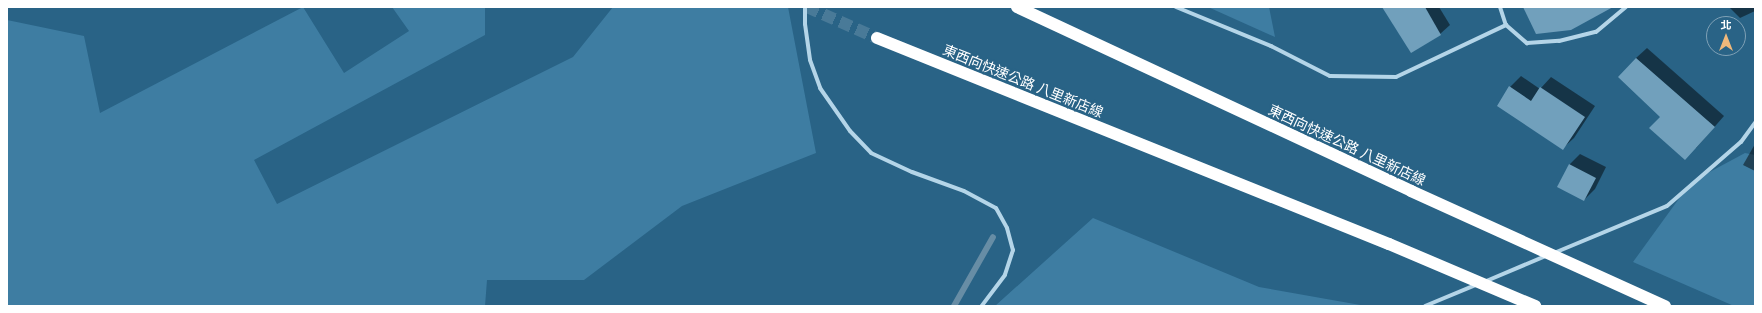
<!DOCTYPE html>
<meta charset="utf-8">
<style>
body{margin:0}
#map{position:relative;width:1762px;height:313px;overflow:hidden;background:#296386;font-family:"Golos Text","Noto Sans TC",sans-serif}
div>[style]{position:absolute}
.green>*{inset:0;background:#3e7da2}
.shadow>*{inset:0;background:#0007}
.stream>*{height:6px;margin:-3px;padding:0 3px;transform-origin:3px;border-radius:3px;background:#678da5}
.building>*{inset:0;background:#71a0bc}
.highway-tunnel>*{height:12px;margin-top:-6px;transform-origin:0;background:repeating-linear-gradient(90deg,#497a98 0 12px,transparent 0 18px)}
.street>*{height:4px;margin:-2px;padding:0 2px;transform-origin:2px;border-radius:2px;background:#b4d5e8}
.highway>*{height:12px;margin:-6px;padding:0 6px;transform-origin:6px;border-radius:6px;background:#fff}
.highway-bridge>*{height:12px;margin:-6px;padding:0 6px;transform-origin:6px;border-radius:6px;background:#fff}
span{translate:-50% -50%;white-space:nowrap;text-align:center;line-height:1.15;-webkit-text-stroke:4px #296386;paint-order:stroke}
.street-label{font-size:14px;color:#fff}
.frame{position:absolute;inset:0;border:8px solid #fff;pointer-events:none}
.north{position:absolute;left:1706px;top:16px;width:40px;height:40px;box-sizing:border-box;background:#296386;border:1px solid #7fa1b6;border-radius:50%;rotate:0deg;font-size:11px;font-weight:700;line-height:16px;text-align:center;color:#fff}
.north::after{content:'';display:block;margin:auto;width:14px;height:18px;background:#efb87b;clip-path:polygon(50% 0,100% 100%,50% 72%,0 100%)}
</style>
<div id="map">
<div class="green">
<i style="clip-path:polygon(303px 7px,344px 73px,409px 31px,392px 7px,485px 7px,485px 35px,254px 160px,277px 204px,573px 57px,613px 7px,788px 7px,816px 153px,682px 206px,584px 280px,487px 280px,485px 306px,7px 306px,7px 20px,84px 36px,100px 113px)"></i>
<i style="clip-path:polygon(1208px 7px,1269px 7px,1275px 37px)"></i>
<i style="clip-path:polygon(1745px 153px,1755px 155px,1755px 306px,1734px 306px,1633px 262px,1691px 182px)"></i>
<i style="clip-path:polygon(1093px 218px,1259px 287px,1366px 306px,995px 306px)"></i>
</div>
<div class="shadow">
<i style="clip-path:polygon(1390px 7px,1439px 7px,1450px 25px,1440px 34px)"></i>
<i style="clip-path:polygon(1729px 7px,1755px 7px,1755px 11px,1740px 18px)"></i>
<i style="clip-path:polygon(1647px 48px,1724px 116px,1696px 148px,1662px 116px,1636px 58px)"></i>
<i style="clip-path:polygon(1521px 76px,1540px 89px,1551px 77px,1595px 106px,1574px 138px,1563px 148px,1510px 87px)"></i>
<i style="clip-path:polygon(1755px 144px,1755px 171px,1743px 165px)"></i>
<i style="clip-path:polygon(1580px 154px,1606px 167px,1595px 189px,1584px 200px,1569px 165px)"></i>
</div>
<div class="stream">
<i style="left:954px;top:306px;width:79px;rotate:-60.5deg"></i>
</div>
<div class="building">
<i style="clip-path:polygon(1382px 7px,1425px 7px,1441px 35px,1411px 53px)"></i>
<i style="clip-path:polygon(1523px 7px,1613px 7px,1571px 30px,1536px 34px)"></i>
<i style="clip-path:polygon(1636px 58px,1715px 127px,1685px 160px,1649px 128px,1660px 117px,1618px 77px)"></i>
<i style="clip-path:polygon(1509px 86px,1531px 101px,1540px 87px,1585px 117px,1563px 150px,1497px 106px)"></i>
<i style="clip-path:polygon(1569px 164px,1596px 178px,1584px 201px,1557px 187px)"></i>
</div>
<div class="highway-tunnel">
<i style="left:807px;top:7px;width:77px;rotate:23.9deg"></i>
</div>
<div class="street">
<i style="left:805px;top:7px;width:17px;rotate:90deg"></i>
<i style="left:805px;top:24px;width:36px;rotate:82deg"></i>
<i style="left:810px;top:60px;width:30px;rotate:70deg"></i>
<i style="left:820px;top:88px;width:52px;rotate:55.1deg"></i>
<i style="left:850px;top:131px;width:30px;rotate:46deg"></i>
<i style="left:871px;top:153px;width:45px;rotate:24.9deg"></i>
<i style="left:912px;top:172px;width:55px;rotate:20.1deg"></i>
<i style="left:964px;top:191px;width:36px;rotate:28deg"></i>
<i style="left:996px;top:208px;width:23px;rotate:61deg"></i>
<i style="left:1007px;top:228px;width:23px;rotate:75deg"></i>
<i style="left:1013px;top:250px;width:26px;rotate:108deg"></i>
<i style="left:1005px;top:275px;width:39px;rotate:127deg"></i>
<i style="left:1176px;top:7px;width:103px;rotate:22.3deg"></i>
<i style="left:1271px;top:46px;width:66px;rotate:27deg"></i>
<i style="left:1330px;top:76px;width:66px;rotate:0.9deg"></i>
<i style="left:1396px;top:77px;width:122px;rotate:-25.3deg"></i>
<i style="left:1500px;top:7px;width:19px;rotate:72deg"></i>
<i style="left:1506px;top:25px;width:28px;rotate:41deg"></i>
<i style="left:1527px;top:43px;width:32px;rotate:-4deg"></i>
<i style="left:1559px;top:41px;width:38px;rotate:-14deg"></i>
<i style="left:1596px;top:32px;width:39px;rotate:-40deg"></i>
<i style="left:1554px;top:253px;width:122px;rotate:-22.6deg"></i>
<i style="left:1667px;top:206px;width:98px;rotate:-40.9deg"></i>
<i style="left:1741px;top:142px;width:24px;rotate:-54deg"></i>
<i style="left:1484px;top:282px;width:69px;rotate:-22.9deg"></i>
<i style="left:1425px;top:306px;width:57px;rotate:-22.5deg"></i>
</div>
<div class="highway">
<i style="left:1017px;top:7px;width:435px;rotate:25deg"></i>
<i style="left:877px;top:38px;width:552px;rotate:21.92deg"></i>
</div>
<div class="highway-bridge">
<i style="left:1411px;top:191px;width:279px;rotate:24.4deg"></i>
<i style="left:1389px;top:244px;width:159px;rotate:23deg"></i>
</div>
<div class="street-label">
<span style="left:1023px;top:81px;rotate:22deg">東西向快速公路 八里新店線</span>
<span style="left:1347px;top:145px;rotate:25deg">東西向快速公路 八里新店線</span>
</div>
<div class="frame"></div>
<div class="north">北</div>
</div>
